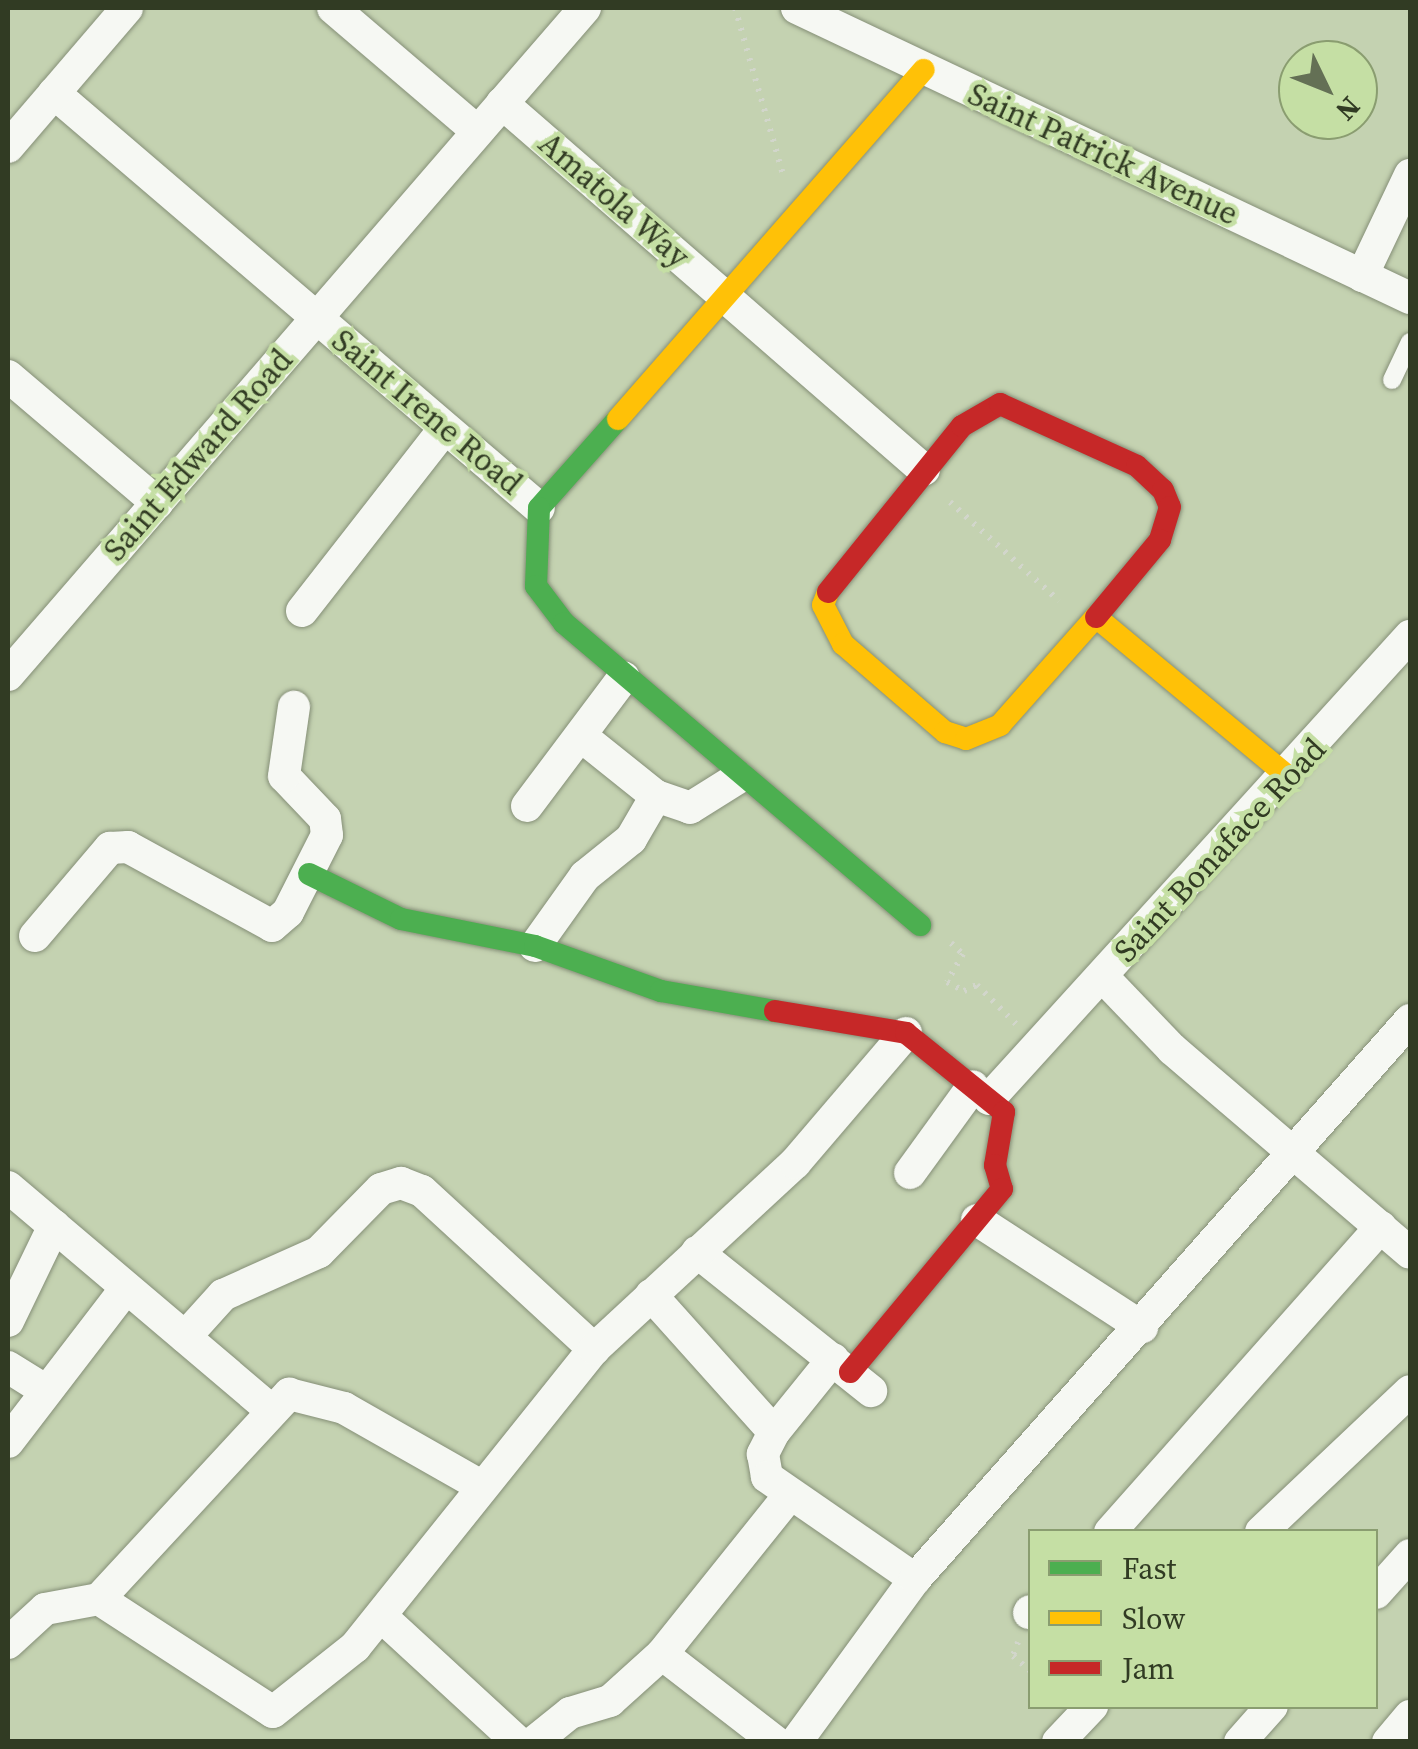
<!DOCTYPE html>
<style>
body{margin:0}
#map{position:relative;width:1418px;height:1749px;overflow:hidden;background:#c4d2b1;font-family:"Source Serif 4",serif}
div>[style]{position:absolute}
.path>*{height:6px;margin-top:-3px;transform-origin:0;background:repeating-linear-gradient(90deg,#d2d6cb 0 2.5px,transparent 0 10.5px)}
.roads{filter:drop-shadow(0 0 2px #858f77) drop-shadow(0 0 2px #858f77)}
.lane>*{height:18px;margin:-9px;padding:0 9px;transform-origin:9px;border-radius:9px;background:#f6f8f3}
.street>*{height:32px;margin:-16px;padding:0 16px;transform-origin:16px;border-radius:16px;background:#f6f8f3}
.fast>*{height:22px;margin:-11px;padding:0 11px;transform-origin:11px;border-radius:11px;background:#4caf50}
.slow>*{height:22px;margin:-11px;padding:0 11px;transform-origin:11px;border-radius:11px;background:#ffc107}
.jam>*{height:22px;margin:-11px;padding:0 11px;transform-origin:11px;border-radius:11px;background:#c62828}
span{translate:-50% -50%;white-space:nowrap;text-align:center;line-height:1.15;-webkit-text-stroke:9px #c5dfa4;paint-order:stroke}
.street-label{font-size:32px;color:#313b23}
.frame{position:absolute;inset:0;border:10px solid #313b23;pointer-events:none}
.legend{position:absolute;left:1028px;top:1529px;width:350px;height:180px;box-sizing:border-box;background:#c5dfa4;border:2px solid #8a9d70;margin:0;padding:12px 18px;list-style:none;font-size:30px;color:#313b23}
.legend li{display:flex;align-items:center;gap:20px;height:50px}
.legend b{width:50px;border:2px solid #8a9d70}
.north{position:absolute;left:1278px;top:40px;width:100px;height:100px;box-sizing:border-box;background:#c5dfa4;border:2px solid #8a9d70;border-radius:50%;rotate:133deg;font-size:28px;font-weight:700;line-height:40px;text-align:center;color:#313b23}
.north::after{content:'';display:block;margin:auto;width:35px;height:45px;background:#647055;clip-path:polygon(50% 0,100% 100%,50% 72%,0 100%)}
</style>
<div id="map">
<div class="path">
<i style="left:735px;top:8px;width:173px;rotate:73.9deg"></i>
<i style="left:950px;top:502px;width:147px;rotate:42.2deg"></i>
<i style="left:951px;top:943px;width:16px;rotate:43deg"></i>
<i style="left:963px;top:954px;width:32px;rotate:120deg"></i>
<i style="left:947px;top:982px;width:19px;rotate:28deg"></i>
<i style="left:964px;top:991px;width:14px;rotate:-25deg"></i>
<i style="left:977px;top:985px;width:57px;rotate:45deg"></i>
<i style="left:1018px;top:1642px;width:15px;rotate:110deg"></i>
<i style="left:1013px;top:1656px;width:23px;rotate:41deg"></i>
</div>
<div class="roads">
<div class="lane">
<i style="left:1392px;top:380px;width:42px;rotate:-64.7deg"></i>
</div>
<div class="street">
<i style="left:333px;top:8px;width:189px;rotate:40.5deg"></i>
<i style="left:797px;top:8px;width:678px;rotate:25.32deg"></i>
<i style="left:54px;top:93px;width:638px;rotate:40.55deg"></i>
<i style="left:502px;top:103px;width:559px;rotate:41.01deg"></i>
<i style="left:8px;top:147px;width:183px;rotate:-49.4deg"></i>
<i style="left:1362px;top:276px;width:112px;rotate:-64.6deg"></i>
<i style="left:8px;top:376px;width:196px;rotate:40.4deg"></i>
<i style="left:302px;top:611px;width:232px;rotate:-52deg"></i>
<i style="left:8px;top:675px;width:882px;rotate:-49.14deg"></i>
<i style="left:581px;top:736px;width:96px;rotate:38.7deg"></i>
<i style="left:656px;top:796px;width:36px;rotate:19deg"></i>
<i style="left:690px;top:808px;width:57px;rotate:-32deg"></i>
<i style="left:527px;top:806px;width:161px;rotate:-53.1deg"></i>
<i style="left:35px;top:936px;width:116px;rotate:-49.6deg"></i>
<i style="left:110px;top:848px;width:18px;rotate:-3deg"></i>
<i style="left:128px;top:847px;width:164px;rotate:28.7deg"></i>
<i style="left:272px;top:926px;width:21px;rotate:-41deg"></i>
<i style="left:288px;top:912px;width:86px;rotate:-63.1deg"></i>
<i style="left:327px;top:835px;width:16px;rotate:-97deg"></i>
<i style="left:325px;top:819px;width:59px;rotate:-133.6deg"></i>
<i style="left:284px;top:776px;width:70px;rotate:-81.8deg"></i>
<i style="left:535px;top:946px;width:86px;rotate:-54.5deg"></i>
<i style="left:585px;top:876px;width:59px;rotate:-38.8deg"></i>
<i style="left:631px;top:839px;width:50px;rotate:-59.8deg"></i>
<i style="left:1103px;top:977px;width:100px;rotate:46.2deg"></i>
<i style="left:1172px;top:1049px;width:313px;rotate:40.6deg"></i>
<i style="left:989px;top:1099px;width:626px;rotate:-47.72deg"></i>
<i style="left:910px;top:1173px;width:107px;rotate:-54.1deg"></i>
<i style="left:8px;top:1187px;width:340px;rotate:40.3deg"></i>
<i style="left:977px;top:1220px;width:197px;rotate:33deg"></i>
<i style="left:697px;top:1252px;width:223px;rotate:38.6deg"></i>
<i style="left:651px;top:1295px;width:184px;rotate:48.1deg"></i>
<i style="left:8px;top:1321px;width:106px;rotate:-64.2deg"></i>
<i style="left:185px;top:1337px;width:57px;rotate:-47.9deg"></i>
<i style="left:223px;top:1295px;width:105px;rotate:-24.1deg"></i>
<i style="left:319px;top:1252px;width:88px;rotate:-45.5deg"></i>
<i style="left:381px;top:1189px;width:21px;rotate:-17deg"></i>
<i style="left:401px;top:1183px;width:22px;rotate:21deg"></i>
<i style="left:422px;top:1191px;width:234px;rotate:42.6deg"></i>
<i style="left:833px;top:1359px;width:94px;rotate:128.9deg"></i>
<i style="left:774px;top:1432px;width:25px;rotate:117deg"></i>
<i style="left:763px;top:1454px;width:23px;rotate:80deg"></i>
<i style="left:767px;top:1477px;width:180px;rotate:34.6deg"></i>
<i style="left:8px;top:1367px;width:39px;rotate:32deg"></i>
<i style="left:8px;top:1442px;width:194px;rotate:-52.5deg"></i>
<i style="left:1110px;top:1532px;width:408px;rotate:-48.4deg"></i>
<i style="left:1261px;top:1532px;width:205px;rotate:-43.4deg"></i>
<i style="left:1376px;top:1593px;width:51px;rotate:-48.2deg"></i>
<i style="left:99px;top:1599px;width:207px;rotate:33deg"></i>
<i style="left:1029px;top:1613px;width:2px;rotate:-63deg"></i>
<i style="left:382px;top:1617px;width:185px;rotate:42.6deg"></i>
<i style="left:8px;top:1643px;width:50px;rotate:-42.6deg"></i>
<i style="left:45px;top:1609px;width:55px;rotate:-10.5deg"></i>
<i style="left:99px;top:1599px;width:280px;rotate:-47.2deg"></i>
<i style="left:289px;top:1394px;width:57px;rotate:14.3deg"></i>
<i style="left:344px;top:1408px;width:154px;rotate:29.6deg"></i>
<i style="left:662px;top:1654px;width:144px;rotate:37.7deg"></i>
<i style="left:273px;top:1712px;width:105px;rotate:-38.4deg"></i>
<i style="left:355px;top:1647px;width:382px;rotate:-51.3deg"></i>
<i style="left:594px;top:1349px;width:274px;rotate:-42.8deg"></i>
<i style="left:795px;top:1163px;width:171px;rotate:-49.5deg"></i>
<i style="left:534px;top:1742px;width:46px;rotate:-38.9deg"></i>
<i style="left:570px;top:1713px;width:42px;rotate:-16.7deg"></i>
<i style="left:610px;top:1701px;width:70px;rotate:-42.1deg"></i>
<i style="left:662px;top:1654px;width:201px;rotate:-51.3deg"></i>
<i style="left:796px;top:1742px;width:202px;rotate:-53.9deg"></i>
<i style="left:915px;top:1579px;width:747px;rotate:-48.47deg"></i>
<i style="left:1058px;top:1742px;width:50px;rotate:-46.6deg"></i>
<i style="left:1240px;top:1742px;width:48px;rotate:-48.4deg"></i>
<i style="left:1388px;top:1742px;width:34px;rotate:-50deg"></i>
</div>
<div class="fast">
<i style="left:618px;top:419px;width:119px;rotate:131.6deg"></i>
<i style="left:539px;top:508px;width:78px;rotate:92.2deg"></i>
<i style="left:536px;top:586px;width:46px;rotate:52.9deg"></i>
<i style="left:564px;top:623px;width:467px;rotate:40.3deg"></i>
<i style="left:309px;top:874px;width:102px;rotate:26.1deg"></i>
<i style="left:401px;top:919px;width:137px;rotate:11.4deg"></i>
<i style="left:535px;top:946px;width:134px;rotate:19.7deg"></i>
<i style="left:661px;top:991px;width:116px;rotate:10deg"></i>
</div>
<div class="slow">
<i style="left:618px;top:419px;width:464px;rotate:-48.8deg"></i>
<i style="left:828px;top:592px;width:14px;rotate:111deg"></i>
<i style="left:823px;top:605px;width:44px;rotate:62.9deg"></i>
<i style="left:843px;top:644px;width:135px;rotate:40.8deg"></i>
<i style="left:945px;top:732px;width:22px;rotate:18deg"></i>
<i style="left:966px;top:739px;width:37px;rotate:-22deg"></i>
<i style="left:1000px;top:725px;width:144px;rotate:-48.4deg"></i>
<i style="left:1096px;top:617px;width:252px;rotate:39.7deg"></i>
</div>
<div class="jam">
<i style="left:828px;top:592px;width:213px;rotate:-51.1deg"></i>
<i style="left:962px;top:426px;width:44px;rotate:-30.1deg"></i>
<i style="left:1000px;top:404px;width:150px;rotate:24.3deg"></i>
<i style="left:1137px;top:466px;width:35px;rotate:43deg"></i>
<i style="left:1163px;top:490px;width:18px;rotate:68deg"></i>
<i style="left:1170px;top:507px;width:34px;rotate:107deg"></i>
<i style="left:1160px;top:540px;width:100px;rotate:129.7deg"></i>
<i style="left:775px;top:1011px;width:133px;rotate:9.5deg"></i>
<i style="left:906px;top:1033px;width:126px;rotate:38.9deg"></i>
<i style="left:1004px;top:1112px;width:54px;rotate:99.6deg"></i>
<i style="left:995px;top:1165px;width:25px;rotate:74deg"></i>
<i style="left:1002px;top:1189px;width:238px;rotate:129.7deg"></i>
</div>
</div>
<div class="street-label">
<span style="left:1103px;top:154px;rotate:25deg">Saint Patrick Avenue</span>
<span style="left:614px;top:200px;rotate:41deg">Amatola Way</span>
<span style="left:427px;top:412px;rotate:40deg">Saint Irene Road</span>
<span style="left:198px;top:455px;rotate:-49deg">Saint Edward Road</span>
<span style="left:1220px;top:850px;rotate:-47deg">Saint Bonaface Road</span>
</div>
<div class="frame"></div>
<ul class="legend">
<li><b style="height:12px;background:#4caf50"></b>Fast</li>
<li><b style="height:12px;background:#ffc107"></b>Slow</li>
<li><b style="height:12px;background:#c62828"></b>Jam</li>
</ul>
<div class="north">N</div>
</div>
